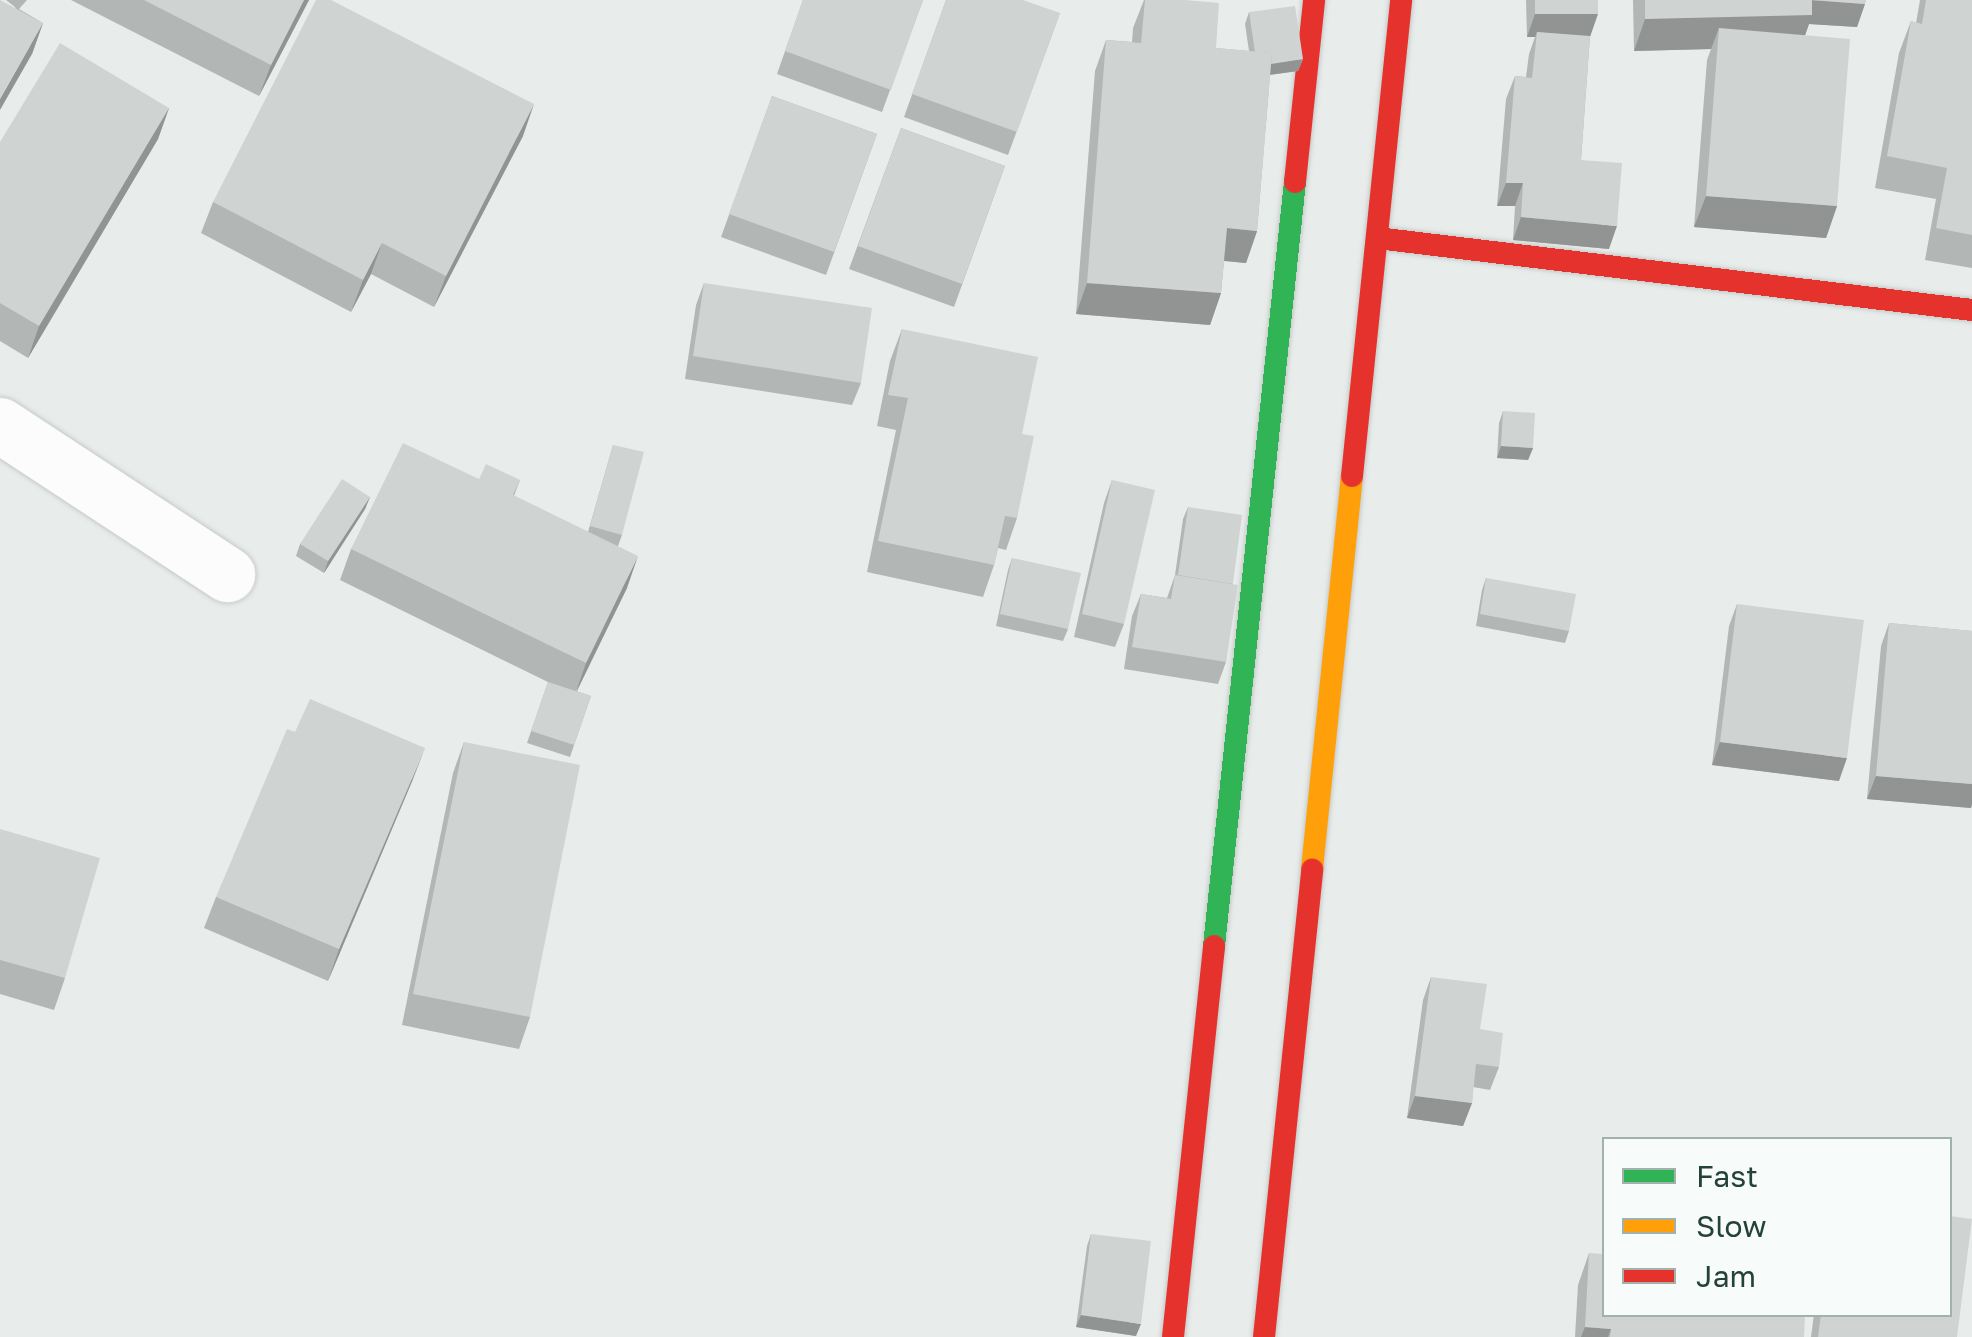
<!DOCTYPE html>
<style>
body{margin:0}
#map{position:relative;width:1972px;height:1337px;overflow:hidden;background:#e8edeb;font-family:"Golos Text",sans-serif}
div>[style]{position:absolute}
.roads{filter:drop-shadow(0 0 2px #c5cac8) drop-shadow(0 0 2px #c5cac8)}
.street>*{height:55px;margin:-27.5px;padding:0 27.5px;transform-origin:27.5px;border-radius:27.5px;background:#fcfcfc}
.fast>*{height:22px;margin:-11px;padding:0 11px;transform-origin:11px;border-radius:11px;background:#30b455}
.slow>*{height:22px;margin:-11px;padding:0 11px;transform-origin:11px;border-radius:11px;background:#ff9f0a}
.jam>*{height:22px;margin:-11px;padding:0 11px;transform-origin:11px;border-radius:11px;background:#e5322d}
.wall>*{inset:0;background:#b2b6b5}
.shaded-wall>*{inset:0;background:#919493}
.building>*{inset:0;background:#cfd4d2}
span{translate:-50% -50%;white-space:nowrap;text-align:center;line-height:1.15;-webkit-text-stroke:10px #f7fbf9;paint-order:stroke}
.legend{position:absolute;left:1602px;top:1137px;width:350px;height:180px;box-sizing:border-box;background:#f7fbf9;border:2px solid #a3b1ad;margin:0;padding:12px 18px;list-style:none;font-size:30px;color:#24423a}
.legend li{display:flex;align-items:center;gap:20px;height:50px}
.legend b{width:50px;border:2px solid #a3b1ad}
</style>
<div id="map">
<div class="roads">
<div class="street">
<i style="left:0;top:425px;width:272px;rotate:33.3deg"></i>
</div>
<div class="fast">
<i style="left:1214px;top:946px;width:768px;rotate:-83.95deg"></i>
</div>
<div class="slow">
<i style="left:1312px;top:869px;width:395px;rotate:-84.2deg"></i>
</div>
<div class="jam">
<i style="left:1295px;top:182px;width:183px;rotate:-84deg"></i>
<i style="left:1377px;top:238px;width:599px;rotate:6.9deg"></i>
<i style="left:1352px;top:476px;width:479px;rotate:-84.1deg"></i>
<i style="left:1173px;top:1337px;width:393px;rotate:-84deg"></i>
<i style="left:1264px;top:1337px;width:470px;rotate:-84.1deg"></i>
</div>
</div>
<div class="wall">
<i style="clip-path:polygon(6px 0,27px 0,19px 9px,43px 23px,32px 54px,15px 7px)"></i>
<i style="clip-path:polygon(71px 0,309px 0,259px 96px)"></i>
<i style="clip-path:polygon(803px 0,923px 0,882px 112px,777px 74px)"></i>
<i style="clip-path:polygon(946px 0,1060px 13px,1008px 155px,904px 117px)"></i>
<i style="clip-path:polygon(1144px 0,1185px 0,1216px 48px,1249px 51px,1245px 24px,1249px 12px,1303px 59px,1298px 71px,1270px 75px,1257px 231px,1246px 263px,1224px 261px,1221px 293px,1210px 325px,1076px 314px,1095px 71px,1106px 40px,1132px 42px,1133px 28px)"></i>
<i style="clip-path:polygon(1526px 0,1598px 0,1590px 36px,1581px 160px,1609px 249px,1513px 240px,1515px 206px,1497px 206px,1506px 99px,1515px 76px,1526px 77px,1529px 54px,1535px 37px,1527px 37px)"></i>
<i style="clip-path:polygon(1633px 0,1866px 0,1857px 27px,1809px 24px,1805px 35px,1837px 206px,1826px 238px,1694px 227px,1707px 60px,1711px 49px,1634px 51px)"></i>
<i style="clip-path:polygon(1920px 0,1972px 0,1972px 268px,1925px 260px,1936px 199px,1875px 188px,1899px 53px,1911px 21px,1916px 23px)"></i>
<i style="clip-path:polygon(772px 96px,877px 134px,826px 275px,721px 237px)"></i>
<i style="clip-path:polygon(169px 108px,158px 139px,28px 358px,0 341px,0 142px)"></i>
<i style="clip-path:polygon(901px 128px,1005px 166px,954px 307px,849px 269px)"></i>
<i style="clip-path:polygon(523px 136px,434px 307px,371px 274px,351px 312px,201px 233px,213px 202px)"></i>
<i style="clip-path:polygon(704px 283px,861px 383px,852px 405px,685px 379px,696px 305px)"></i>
<i style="clip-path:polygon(902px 329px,1022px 434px,1017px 518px,1006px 550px,998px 548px,994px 565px,983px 597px,867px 572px,896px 430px,877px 426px,890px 361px)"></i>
<i style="clip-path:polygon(1503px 411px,1533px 448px,1528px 460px,1497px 458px,1499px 423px)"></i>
<i style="clip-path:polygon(613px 445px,622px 535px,618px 546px,627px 588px,576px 691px,591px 696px,570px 757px,527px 743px,548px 682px,550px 683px,340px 580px,351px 549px,479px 479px,520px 480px,514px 496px,588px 532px)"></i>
<i style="clip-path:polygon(1112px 480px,1124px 624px,1115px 647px,1074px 637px,1104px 503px)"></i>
<i style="clip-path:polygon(370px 497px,365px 509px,324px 573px,296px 556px,300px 544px)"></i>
<i style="clip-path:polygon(1188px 507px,1233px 584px,1226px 662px,1218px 684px,1124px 669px,1132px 616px,1141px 594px,1167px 598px,1175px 575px,1183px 519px)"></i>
<i style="clip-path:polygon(1012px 558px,1068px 629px,1063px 641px,996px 626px,1008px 570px)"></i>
<i style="clip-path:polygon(1486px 578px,1569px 631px,1565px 643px,1476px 626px,1482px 590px)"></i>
<i style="clip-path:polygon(1737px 604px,1839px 781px,1712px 765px,1729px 626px)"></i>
<i style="clip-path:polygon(1889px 623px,1972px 631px,1972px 804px,1971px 808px,1867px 799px,1881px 646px)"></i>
<i style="clip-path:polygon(464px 742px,530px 1017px,519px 1049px,402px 1025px,453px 773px)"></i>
<i style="clip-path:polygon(413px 779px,328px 981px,204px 928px,216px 897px)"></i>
<i style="clip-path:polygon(0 829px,65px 978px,54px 1010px,0 994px)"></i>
<i style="clip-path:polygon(1431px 977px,1480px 1029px,1499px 1067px,1490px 1090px,1473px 1087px,1472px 1103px,1463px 1126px,1407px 1118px,1423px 1000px)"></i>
<i style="clip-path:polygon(1091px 1234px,1136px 1336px,1076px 1327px,1087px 1246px)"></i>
<i style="clip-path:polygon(1589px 1253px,1804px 1337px,1575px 1337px,1578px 1285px)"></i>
<i style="clip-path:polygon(1814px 1314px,1950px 1314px,1957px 1337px,1811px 1337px)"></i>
</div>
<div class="shaded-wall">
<i style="clip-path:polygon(304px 0,309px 0,259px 96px,271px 65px)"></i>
<i style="clip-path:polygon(1809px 0,1865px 4px,1857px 27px,1809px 24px,1801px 47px,1719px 28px,1711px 49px,1634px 51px,1645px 19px)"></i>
<i style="clip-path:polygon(1535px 14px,1598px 14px,1590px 37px,1537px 32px,1535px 37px,1527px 37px)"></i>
<i style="clip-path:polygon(43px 23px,32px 54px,0 110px,0 99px)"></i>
<i style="clip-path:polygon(1303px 59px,1298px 71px,1253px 77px,1258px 65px)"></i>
<i style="clip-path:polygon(534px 104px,523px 136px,434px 307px,446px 276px)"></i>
<i style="clip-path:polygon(169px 108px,158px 139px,28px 358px,39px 326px)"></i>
<i style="clip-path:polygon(1506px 183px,1523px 183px,1515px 206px,1497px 206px)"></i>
<i style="clip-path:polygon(1706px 196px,1837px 206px,1826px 238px,1694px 227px)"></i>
<i style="clip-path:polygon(1521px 217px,1617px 226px,1609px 249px,1513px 240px)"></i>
<i style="clip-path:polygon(1227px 228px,1257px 231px,1246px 263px,1215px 260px)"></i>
<i style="clip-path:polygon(382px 243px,371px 274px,351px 312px,363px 280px)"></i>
<i style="clip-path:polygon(1087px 283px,1221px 293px,1210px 325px,1076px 314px)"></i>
<i style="clip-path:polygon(1501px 446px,1533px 448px,1528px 460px,1497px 458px)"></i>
<i style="clip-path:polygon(370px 497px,365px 509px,324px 573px,328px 561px)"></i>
<i style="clip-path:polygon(638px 556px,627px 588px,575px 695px,586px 663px)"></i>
<i style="clip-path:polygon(1720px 742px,1847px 758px,1839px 781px,1712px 765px)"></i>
<i style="clip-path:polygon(425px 748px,413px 779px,328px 981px,339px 949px)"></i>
<i style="clip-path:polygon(1876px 776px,1972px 784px,1972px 804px,1971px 808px,1867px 799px)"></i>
<i style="clip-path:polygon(1415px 1096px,1472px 1103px,1463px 1126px,1407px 1118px)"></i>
<i style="clip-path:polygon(1081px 1315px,1141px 1324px,1136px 1336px,1076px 1327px)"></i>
<i style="clip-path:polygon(1585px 1327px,1611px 1329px,1608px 1337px,1581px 1337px)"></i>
</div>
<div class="building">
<i style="clip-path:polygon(0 0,43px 23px,0 99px)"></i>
<i style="clip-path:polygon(144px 0,304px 0,271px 65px)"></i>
<i style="clip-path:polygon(316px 0,331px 0,534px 104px,446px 276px,382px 243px,363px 280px,213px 202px)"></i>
<i style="clip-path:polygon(803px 0,923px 0,891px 90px,785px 51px)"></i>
<i style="clip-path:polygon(946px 0,1023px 0,1060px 13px,1017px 132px,912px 94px)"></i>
<i style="clip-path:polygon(1145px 0,1185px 0,1219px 3px,1216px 48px,1272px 53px,1257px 231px,1227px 228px,1221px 293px,1087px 283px,1106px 40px,1141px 43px)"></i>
<i style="clip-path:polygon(1535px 0,1598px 0,1598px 14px,1535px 14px)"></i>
<i style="clip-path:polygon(1645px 0,1812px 0,1812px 15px,1645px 19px)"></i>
<i style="clip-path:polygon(1812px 0,1866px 0,1865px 4px)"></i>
<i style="clip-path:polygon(1926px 0,1972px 0,1972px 235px,1936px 228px,1947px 168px,1887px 156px,1911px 21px,1922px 24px)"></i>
<i style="clip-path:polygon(1295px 6px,1303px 59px,1271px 64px,1272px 53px,1255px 52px,1249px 12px)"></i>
<i style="clip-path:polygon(1719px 28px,1850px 39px,1837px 206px,1706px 196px)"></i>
<i style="clip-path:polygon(1537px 32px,1590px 36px,1581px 160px,1622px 163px,1617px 226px,1521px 217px,1523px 183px,1506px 183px,1515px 76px,1532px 78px)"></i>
<i style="clip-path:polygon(60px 43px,169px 108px,39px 326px,0 303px,0 142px)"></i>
<i style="clip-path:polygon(772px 96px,877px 134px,834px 252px,729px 214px)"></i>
<i style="clip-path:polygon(901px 128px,1005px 166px,962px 284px,858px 246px)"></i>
<i style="clip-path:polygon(704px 283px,872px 308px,861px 383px,693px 356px)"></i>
<i style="clip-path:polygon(902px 329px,1038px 357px,1022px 434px,1034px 436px,1017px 518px,1005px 516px,994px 565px,878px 541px,908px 398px,888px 395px)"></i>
<i style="clip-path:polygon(1503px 411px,1535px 413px,1533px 448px,1501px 446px)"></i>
<i style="clip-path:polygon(403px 443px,479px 479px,486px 464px,520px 480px,513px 495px,638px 556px,586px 663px,351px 549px)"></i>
<i style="clip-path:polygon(613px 445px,644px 452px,622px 535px,590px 526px)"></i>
<i style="clip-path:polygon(342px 479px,370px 497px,328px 561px,300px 544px)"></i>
<i style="clip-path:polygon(1112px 480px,1155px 490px,1124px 624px,1082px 614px)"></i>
<i style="clip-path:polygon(1188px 507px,1242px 515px,1233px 584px,1178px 575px)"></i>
<i style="clip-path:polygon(1012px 558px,1081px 573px,1068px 629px,1000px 614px)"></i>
<i style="clip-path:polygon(1175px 575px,1238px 585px,1226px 662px,1132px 647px,1141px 594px,1171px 599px)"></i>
<i style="clip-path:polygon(1486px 578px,1576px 594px,1569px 631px,1480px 614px)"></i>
<i style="clip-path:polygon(1737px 604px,1864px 620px,1847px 758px,1720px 742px)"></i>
<i style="clip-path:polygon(1889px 623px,1972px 631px,1972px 784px,1876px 776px)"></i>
<i style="clip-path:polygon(548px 682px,591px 696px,574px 745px,531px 731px)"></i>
<i style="clip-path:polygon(310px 699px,425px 748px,339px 949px,216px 897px,287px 729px,295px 732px)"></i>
<i style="clip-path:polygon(464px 742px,580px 765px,530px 1017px,413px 994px)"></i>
<i style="clip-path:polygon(0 829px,100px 858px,65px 978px,0 960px)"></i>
<i style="clip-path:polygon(1431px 977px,1487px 984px,1480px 1029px,1503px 1033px,1499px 1067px,1476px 1064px,1472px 1103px,1415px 1096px)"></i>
<i style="clip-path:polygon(1950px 1216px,1972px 1219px,1957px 1337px,1818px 1337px,1821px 1314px,1950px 1314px)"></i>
<i style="clip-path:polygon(1091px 1234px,1151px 1241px,1141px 1324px,1081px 1315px)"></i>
<i style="clip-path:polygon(1589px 1253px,1604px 1254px,1604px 1314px,1805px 1314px,1804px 1337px,1610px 1337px,1611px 1329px,1585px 1327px)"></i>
</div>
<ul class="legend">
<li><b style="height:12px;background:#30b455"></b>Fast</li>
<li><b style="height:12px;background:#ff9f0a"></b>Slow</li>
<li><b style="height:12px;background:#e5322d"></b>Jam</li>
</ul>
</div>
